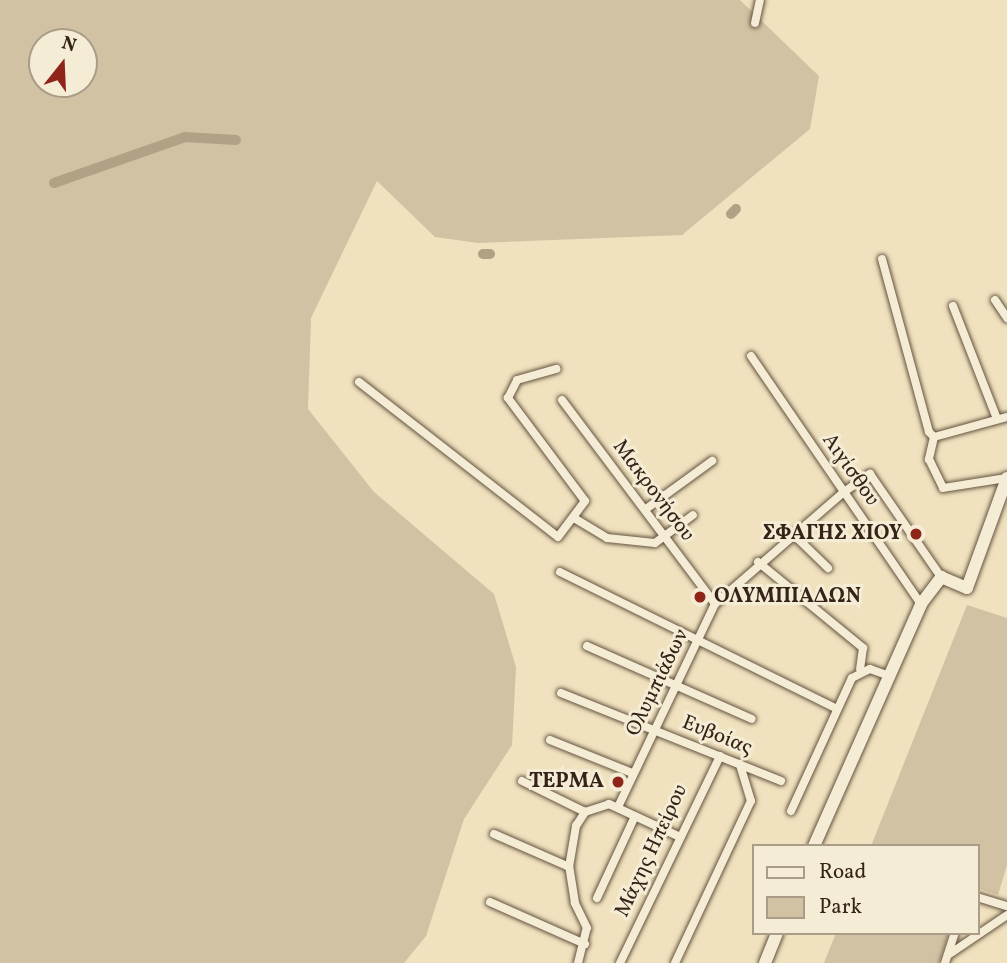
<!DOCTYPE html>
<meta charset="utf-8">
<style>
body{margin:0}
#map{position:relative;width:1007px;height:963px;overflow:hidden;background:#f0e2be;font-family:Vollkorn,serif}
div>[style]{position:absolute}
.green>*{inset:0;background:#d0c2a2}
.canal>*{height:10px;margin:-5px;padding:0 5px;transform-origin:5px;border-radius:5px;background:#b1a185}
.roads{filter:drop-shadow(0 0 2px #645341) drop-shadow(0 0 2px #645341)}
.street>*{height:8px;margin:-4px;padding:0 4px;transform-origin:4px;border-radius:4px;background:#f5ecd5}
.secondary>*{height:12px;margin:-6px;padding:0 6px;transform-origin:6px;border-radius:6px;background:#f5ecd5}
.dots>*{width:19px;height:19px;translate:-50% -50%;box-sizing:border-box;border:4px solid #f5ecd5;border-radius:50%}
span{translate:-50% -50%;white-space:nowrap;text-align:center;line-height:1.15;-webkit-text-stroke:6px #f5ecd5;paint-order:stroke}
.street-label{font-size:21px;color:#362317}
.poi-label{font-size:21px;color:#362317;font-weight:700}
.right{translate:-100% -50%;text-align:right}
.left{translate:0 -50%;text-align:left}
.legend{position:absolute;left:752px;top:844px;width:228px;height:91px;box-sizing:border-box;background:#f5ecd5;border:2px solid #a99c89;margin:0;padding:9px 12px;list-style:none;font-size:21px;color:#362317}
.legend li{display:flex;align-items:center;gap:14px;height:35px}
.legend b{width:35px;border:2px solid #a99c89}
.north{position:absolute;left:28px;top:28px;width:70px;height:70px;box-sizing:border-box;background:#f5ecd5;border:2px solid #a99c89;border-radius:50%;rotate:18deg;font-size:19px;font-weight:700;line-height:28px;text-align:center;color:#362317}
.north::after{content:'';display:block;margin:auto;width:24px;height:32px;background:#8f2418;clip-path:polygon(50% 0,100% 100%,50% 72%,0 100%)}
</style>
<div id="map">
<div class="green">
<i style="clip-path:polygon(evenodd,0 0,740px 0,819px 76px,810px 129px,682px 235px,478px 243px,435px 237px,377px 181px,311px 318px,308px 409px,374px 492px,494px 594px,516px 667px,512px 745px,464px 819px,426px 936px,404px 963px,0 963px,0 0,42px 42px,84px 42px,84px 84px,42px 84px,42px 42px)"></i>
<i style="clip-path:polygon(967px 605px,1007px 618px,1007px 865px,998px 895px,977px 888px,977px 846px,871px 846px)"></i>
<i style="clip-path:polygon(836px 933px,949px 933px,939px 963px,824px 963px)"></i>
</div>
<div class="canal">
<i style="left:54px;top:183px;width:139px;rotate:-19.3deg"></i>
<i style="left:185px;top:137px;width:51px;rotate:3.4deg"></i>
<i style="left:731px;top:214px;width:7px;rotate:-45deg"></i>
<i style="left:483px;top:254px;width:7px"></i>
</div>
<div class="roads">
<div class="street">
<i style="left:755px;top:23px;width:24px;rotate:-78deg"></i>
<i style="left:882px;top:259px;width:179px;rotate:74.8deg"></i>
<i style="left:929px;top:432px;width:7px;rotate:45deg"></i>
<i style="left:934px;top:437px;width:76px;rotate:-15.3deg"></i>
<i style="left:995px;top:300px;width:22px;rotate:56deg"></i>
<i style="left:953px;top:306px;width:121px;rotate:68.7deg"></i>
<i style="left:751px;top:356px;width:301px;rotate:55.6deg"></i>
<i style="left:359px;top:382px;width:252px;rotate:37.9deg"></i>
<i style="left:558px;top:537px;width:45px;rotate:-53.1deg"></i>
<i style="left:585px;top:501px;width:129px;rotate:-126.8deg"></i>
<i style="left:508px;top:398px;width:20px;rotate:-63deg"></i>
<i style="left:517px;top:380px;width:41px;rotate:-15.8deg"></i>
<i style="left:562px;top:400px;width:255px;rotate:53.1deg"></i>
<i style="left:934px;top:437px;width:23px;rotate:103deg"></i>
<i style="left:929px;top:459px;width:32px;rotate:64deg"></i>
<i style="left:943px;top:488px;width:65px;rotate:-8.9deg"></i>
<i style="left:646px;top:509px;width:82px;rotate:-36deg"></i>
<i style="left:574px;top:518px;width:39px;rotate:31deg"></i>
<i style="left:607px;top:538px;width:48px;rotate:5.9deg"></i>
<i style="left:655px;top:543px;width:47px;rotate:-36.4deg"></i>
<i style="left:793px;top:534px;width:49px;rotate:44.2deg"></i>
<i style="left:758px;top:562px;width:136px;rotate:39.3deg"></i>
<i style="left:863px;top:648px;width:21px;rotate:98deg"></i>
<i style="left:560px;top:572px;width:307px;rotate:26.3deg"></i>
<i style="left:587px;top:646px;width:180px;rotate:23.9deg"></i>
<i style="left:561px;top:693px;width:237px;rotate:21.8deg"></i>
<i style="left:550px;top:740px;width:88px;rotate:21.9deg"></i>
<i style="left:522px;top:781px;width:70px;rotate:26.2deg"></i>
<i style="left:618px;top:807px;width:225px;rotate:-64.5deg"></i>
<i style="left:715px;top:604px;width:171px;rotate:-41deg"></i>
<i style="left:844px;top:492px;width:32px;rotate:-35deg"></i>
<i style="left:870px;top:474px;width:125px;rotate:55.4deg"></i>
<i style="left:791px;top:811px;width:146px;rotate:-65.4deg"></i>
<i style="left:852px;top:678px;width:20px;rotate:-27deg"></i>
<i style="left:870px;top:669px;width:20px;rotate:20deg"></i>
<i style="left:494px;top:834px;width:82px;rotate:23.7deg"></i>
<i style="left:977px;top:897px;width:31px;rotate:17deg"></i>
<i style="left:597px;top:898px;width:90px;rotate:-65.1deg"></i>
<i style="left:490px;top:902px;width:104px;rotate:23.9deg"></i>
<i style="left:948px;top:955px;width:71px;rotate:-34.1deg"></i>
<i style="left:578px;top:963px;width:36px;rotate:-76deg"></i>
<i style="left:587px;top:928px;width:28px;rotate:-116deg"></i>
<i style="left:575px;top:903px;width:36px;rotate:-99deg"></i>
<i style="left:569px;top:867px;width:42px;rotate:-80.3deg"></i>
<i style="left:576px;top:826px;width:17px;rotate:-57deg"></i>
<i style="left:585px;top:812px;width:25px;rotate:-18deg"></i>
<i style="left:609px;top:804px;width:76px;rotate:24.9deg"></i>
<i style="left:620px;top:963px;width:230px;rotate:-64.2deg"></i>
<i style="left:675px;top:963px;width:179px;rotate:-64.9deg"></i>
<i style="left:751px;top:801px;width:39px;rotate:-107deg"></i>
<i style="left:945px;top:963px;width:32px;rotate:-72deg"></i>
</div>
<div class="secondary">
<i style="left:814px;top:846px;width:265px;rotate:-66.1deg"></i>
<i style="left:921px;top:604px;width:34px;rotate:-53deg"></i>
<i style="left:941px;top:577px;width:28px;rotate:23deg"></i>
<i style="left:967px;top:588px;width:117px;rotate:-70deg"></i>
<i style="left:765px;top:963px;width:32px;rotate:-68deg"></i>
</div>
</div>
<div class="dots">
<i style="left:916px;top:534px;background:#8f2418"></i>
<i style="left:700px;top:597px;background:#8f2418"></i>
<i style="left:618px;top:782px;background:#8f2418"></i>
</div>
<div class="street-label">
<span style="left:850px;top:470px;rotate:55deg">Αιγίσθου</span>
<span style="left:653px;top:491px;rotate:53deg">Μακρονήσου</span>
<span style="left:658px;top:683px;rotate:-64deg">Ολυμπιάδων</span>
<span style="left:717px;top:736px;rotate:22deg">Ευβοίας</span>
<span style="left:652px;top:851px;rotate:-65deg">Μάχης Ηπείρου</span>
</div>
<div class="poi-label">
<span class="right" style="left:902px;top:534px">ΣΦΑΓΗΣ ΧΙΟΥ</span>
<span class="left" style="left:714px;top:597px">ΟΛΥΜΠΙΑΔΩΝ</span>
<span class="right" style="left:604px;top:782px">ΤΕΡΜΑ</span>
</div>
<ul class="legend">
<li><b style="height:9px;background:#f5ecd5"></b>Road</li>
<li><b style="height:19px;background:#d0c2a2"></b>Park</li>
</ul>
<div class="north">N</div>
</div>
